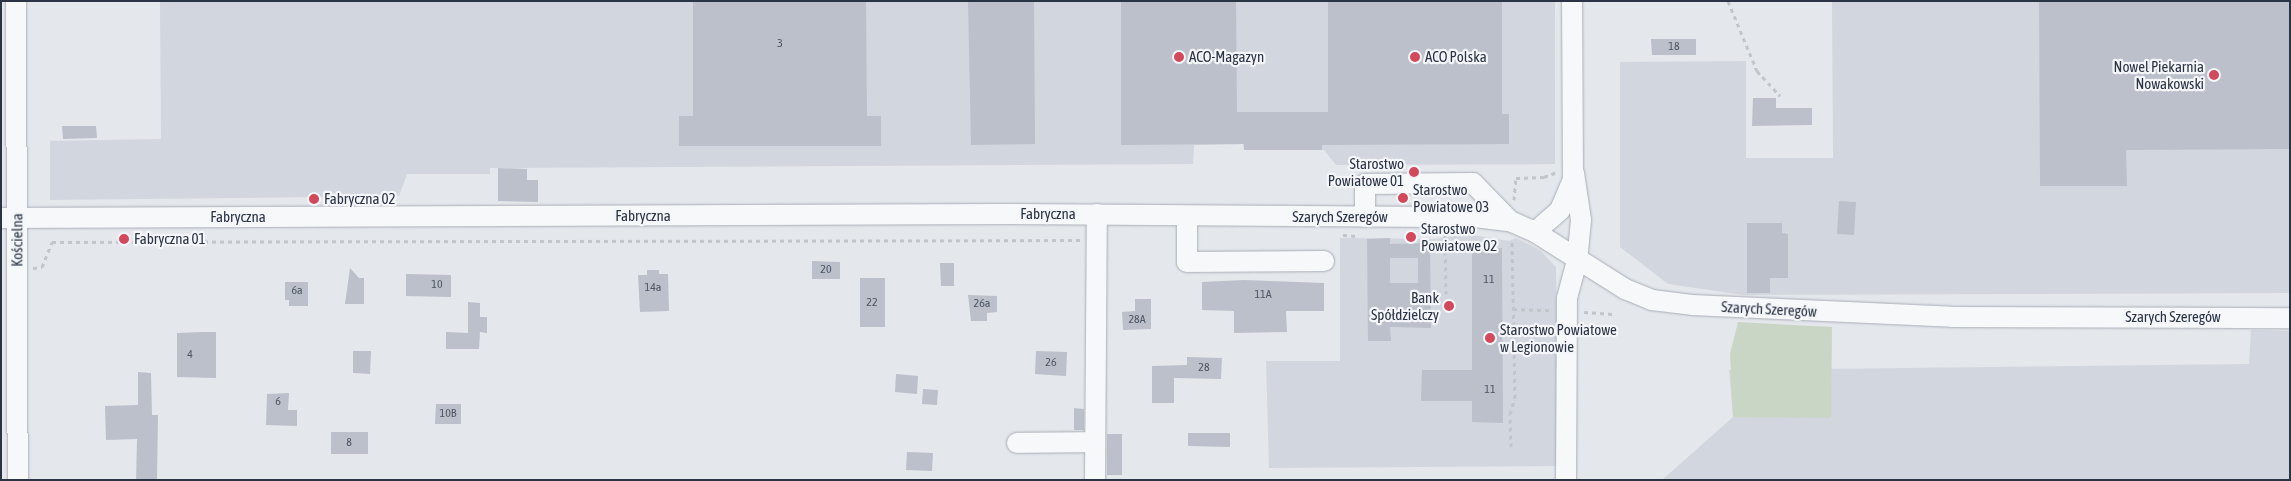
<!DOCTYPE html>
<meta charset="utf-8">
<style>
body{margin:0}
#map{position:relative;width:2291px;height:481px;overflow:hidden;background:#e4e7ec;font-family:"Asap Condensed",sans-serif}
div>[style]{position:absolute}
.built>*{inset:0;background:#d2d6de}
.green>*{inset:0;background:#c9d6c5}
.building>*{inset:0;background:#bbc0ca}
.path>*{height:3px;margin-top:-1.5px;transform-origin:0;background:repeating-linear-gradient(90deg,#c2c5cb 0 4px,transparent 0 8px)}
.roads{filter:drop-shadow(0 0 1px #a9aeb7) drop-shadow(0 0 1px #a9aeb7)}
.minor>*{height:20px;margin:-10px;padding:0 10px;transform-origin:10px;border-radius:10px;background:#f7f8fa}
.dots>*{width:14px;height:14px;translate:-50% -50%;box-sizing:border-box;border:2px solid #f4f6f9;border-radius:50%}
span{translate:-50% -50%;white-space:nowrap;text-align:center;line-height:1.15;-webkit-text-stroke:4.5px #f4f6f9;paint-order:stroke}
.number-label{font-size:12px;color:#4f5766}
.number-label span{-webkit-text-stroke-width:0}
.poi-label{font-size:15px;color:#2b3445}
.left{translate:0 -50%;text-align:left}
.right{translate:-100% -50%;text-align:right}
.street-label{font-size:15px;color:#2b3445}
.frame{position:absolute;inset:0;border:2px solid #2b3445;pointer-events:none}
</style>
<div id="map">
<div class="built">
<i style="clip-path:polygon(160px 1px,1555px 1px,1555px 164px,1336px 165px,1324px 150px,1244px 150px,1243px 144px,1194px 145px,1193px 164px,490px 168px,490px 174px,407px 174px,399px 196px,50px 200px,50px 141px,161px 139px)"></i>
<i style="clip-path:polygon(1832px 1px,2290px 1px,2290px 293px,1743px 295px,1668px 284px,1620px 247px,1620px 62px,1746px 61px,1746px 158px,1833px 158px)"></i>
<i style="clip-path:polygon(1466px 234px,1509px 241px,1516px 238px,1540px 250px,1556px 267px,1558px 466px,1269px 468px,1266px 361px,1340px 361px,1340px 238px,1435px 239px)"></i>
<i style="clip-path:polygon(2251px 330px,2290px 331px,2290px 480px,1662px 480px,1733px 417px,1729px 370px,2249px 364px)"></i>
</div>
<div class="green">
<i style="clip-path:polygon(1738px 322px,1832px 327px,1831px 418px,1733px 417px,1730px 354px)"></i>
</div>
<div class="building">
<i style="clip-path:polygon(693px 1px,866px 1px,867px 116px,881px 116px,881px 146px,679px 146px,679px 116px,693px 116px)"></i>
<i style="clip-path:polygon(968px 1px,1034px 1px,1035px 144px,971px 145px)"></i>
<i style="clip-path:polygon(1121px 1px,1236px 1px,1237px 112px,1328px 112px,1328px 1px,1502px 1px,1502px 114px,1509px 114px,1509px 144px,1322px 145px,1322px 150px,1244px 150px,1244px 144px,1121px 145px)"></i>
<i style="clip-path:polygon(2039px 1px,2290px 1px,2290px 149px,2126px 150px,2127px 186px,2040px 186px)"></i>
<i style="clip-path:polygon(1651px 39px,1696px 39px,1696px 55px,1652px 55px)"></i>
<i style="clip-path:polygon(1753px 98px,1776px 98px,1776px 108px,1812px 108px,1812px 125px,1752px 126px)"></i>
<i style="clip-path:polygon(62px 126px,96px 126px,97px 138px,63px 139px)"></i>
<i style="clip-path:polygon(498px 168px,527px 169px,527px 180px,538px 180px,538px 202px,498px 201px)"></i>
<i style="clip-path:polygon(1839px 201px,1856px 202px,1854px 235px,1837px 234px)"></i>
<i style="clip-path:polygon(1747px 223px,1782px 223px,1782px 233px,1788px 234px,1788px 278px,1770px 278px,1770px 293px,1747px 293px)"></i>
<i style="clip-path:polygon(evenodd,1390px 238px,1390px 244px,1430px 243px,1431px 328px,1390px 327px,1391px 341px,1368px 341px,1367px 239px,1390px 238px,1390px 258px,1418px 258px,1418px 283px,1390px 283px,1390px 258px)"></i>
<i style="clip-path:polygon(1502px 248px,1503px 423px,1472px 422px,1472px 401px,1421px 401px,1422px 370px,1472px 370px,1472px 249px)"></i>
<i style="clip-path:polygon(812px 261px,840px 262px,840px 279px,812px 279px)"></i>
<i style="clip-path:polygon(940px 263px,954px 263px,954px 286px,941px 286px)"></i>
<i style="clip-path:polygon(350px 268px,359px 278px,364px 278px,364px 304px,345px 304px)"></i>
<i style="clip-path:polygon(647px 270px,659px 270px,659px 274px,668px 274px,669px 311px,640px 312px,638px 275px,647px 275px)"></i>
<i style="clip-path:polygon(406px 274px,451px 275px,451px 297px,406px 296px)"></i>
<i style="clip-path:polygon(860px 278px,885px 278px,885px 327px,860px 327px)"></i>
<i style="clip-path:polygon(1244px 280px,1324px 283px,1324px 311px,1286px 311px,1287px 332px,1234px 333px,1234px 311px,1202px 310px,1202px 282px)"></i>
<i style="clip-path:polygon(285px 282px,308px 282px,308px 306px,289px 306px,289px 300px,285px 300px)"></i>
<i style="clip-path:polygon(968px 295px,997px 296px,997px 312px,987px 313px,987px 321px,971px 321px)"></i>
<i style="clip-path:polygon(1135px 299px,1151px 299px,1151px 329px,1123px 330px,1122px 312px,1135px 311px)"></i>
<i style="clip-path:polygon(468px 302px,480px 303px,480px 317px,487px 317px,487px 333px,480px 332px,479px 349px,446px 349px,446px 332px,468px 333px)"></i>
<i style="clip-path:polygon(203px 332px,216px 332px,216px 378px,177px 377px,177px 333px)"></i>
<i style="clip-path:polygon(353px 351px,371px 351px,370px 374px,353px 373px)"></i>
<i style="clip-path:polygon(1036px 351px,1067px 352px,1066px 376px,1035px 374px)"></i>
<i style="clip-path:polygon(1187px 357px,1222px 358px,1221px 379px,1174px 378px,1174px 403px,1152px 403px,1152px 366px,1187px 365px)"></i>
<i style="clip-path:polygon(138px 372px,151px 373px,152px 415px,158px 415px,157px 480px,136px 480px,137px 439px,106px 440px,105px 406px,138px 405px)"></i>
<i style="clip-path:polygon(896px 374px,918px 376px,917px 394px,895px 392px)"></i>
<i style="clip-path:polygon(923px 389px,938px 390px,937px 405px,922px 404px)"></i>
<i style="clip-path:polygon(289px 393px,288px 410px,297px 410px,297px 426px,266px 425px,267px 394px)"></i>
<i style="clip-path:polygon(436px 404px,461px 404px,461px 424px,435px 424px)"></i>
<i style="clip-path:polygon(1074px 408px,1084px 409px,1084px 430px,1074px 430px)"></i>
<i style="clip-path:polygon(331px 432px,368px 432px,368px 454px,331px 454px)"></i>
<i style="clip-path:polygon(1188px 433px,1230px 433px,1230px 447px,1188px 446px)"></i>
<i style="clip-path:polygon(1107px 434px,1122px 434px,1122px 475px,1107px 475px)"></i>
<i style="clip-path:polygon(907px 452px,933px 453px,932px 471px,906px 470px)"></i>
</div>
<div class="path">
<i style="left:1728px;top:1px;width:76px;rotate:67.5deg"></i>
<i style="left:1757px;top:71px;width:34px;rotate:47deg"></i>
<i style="left:1514px;top:200px;width:22px;rotate:-85deg"></i>
<i style="left:1516px;top:178px;width:28px;rotate:-2deg"></i>
<i style="left:1544px;top:177px;width:14px;rotate:-21deg"></i>
<i style="left:1343px;top:235px;width:13px;rotate:4deg"></i>
<i style="left:1445px;top:235px;width:59px;rotate:89deg"></i>
<i style="left:33px;top:268px;width:9px;rotate:-6deg"></i>
<i style="left:42px;top:267px;width:27px;rotate:-68deg"></i>
<i style="left:52px;top:242px;width:1028px;rotate:-0.11deg"></i>
<i style="left:1513px;top:309px;width:38px;rotate:2deg"></i>
<i style="left:1584px;top:312px;width:32px;rotate:4deg"></i>
<i style="left:1511px;top:447px;width:33px;rotate:-92deg"></i>
<i style="left:1510px;top:414px;width:17px;rotate:-73deg"></i>
<i style="left:1515px;top:398px;width:157px;rotate:-91.1deg"></i>
</div>
<div class="roads">
<div class="minor">
<i style="left:16px;top:1px;width:479px;rotate:89.8deg"></i>
<i style="left:1187px;top:216px;width:46px;rotate:90deg"></i>
<i style="left:1187px;top:262px;width:137px;rotate:-0.4deg"></i>
<i style="left:1365px;top:217px;width:33px;rotate:-90deg"></i>
<i style="left:1365px;top:184px;width:108px;rotate:-0.5deg"></i>
<i style="left:1473px;top:183px;width:53px;rotate:45.8deg"></i>
<i style="left:1px;top:218px;width:1000px;rotate:-0.23deg"></i>
<i style="left:1001px;top:214px;width:474px;rotate:0.4deg"></i>
<i style="left:1475px;top:217px;width:35px;rotate:7deg"></i>
<i style="left:1510px;top:221px;width:27px;rotate:24deg"></i>
<i style="left:1535px;top:232px;width:107px;rotate:32.3deg"></i>
<i style="left:1625px;top:289px;width:29px;rotate:22deg"></i>
<i style="left:1652px;top:300px;width:40px;rotate:7.1deg"></i>
<i style="left:1692px;top:305px;width:260px;rotate:2.6deg"></i>
<i style="left:1952px;top:317px;width:338px;rotate:0.2deg"></i>
<i style="left:1535px;top:232px;width:33px;rotate:-41deg"></i>
<i style="left:1560px;top:210px;width:33px;rotate:-67deg"></i>
<i style="left:1573px;top:180px;width:179px;rotate:-90.3deg"></i>
<i style="left:1017px;top:443px;width:77px;rotate:-0.7deg"></i>
<i style="left:1095px;top:480px;width:266px;rotate:-89.6deg"></i>
<i style="left:1566px;top:480px;width:182px;rotate:-89.7deg"></i>
<i style="left:1567px;top:298px;width:38px;rotate:-75deg"></i>
<i style="left:1577px;top:261px;width:41px;rotate:-84.4deg"></i>
<i style="left:1581px;top:220px;width:48px;rotate:-98.5deg"></i>
</div>
</div>
<div class="dots">
<i style="left:1179px;top:57px;background:#d1495b"></i>
<i style="left:1415px;top:57px;background:#d1495b"></i>
<i style="left:2214px;top:75px;background:#d1495b"></i>
<i style="left:1414px;top:172px;background:#d1495b"></i>
<i style="left:1403px;top:198px;background:#d1495b"></i>
<i style="left:314px;top:199px;background:#d1495b"></i>
<i style="left:1411px;top:237px;background:#d1495b"></i>
<i style="left:124px;top:239px;background:#d1495b"></i>
<i style="left:1449px;top:306px;background:#d1495b"></i>
<i style="left:1490px;top:338px;background:#d1495b"></i>
</div>
<div class="number-label">
<span style="left:780px;top:44px">3</span>
<span style="left:1674px;top:47px">18</span>
<span style="left:826px;top:270px">20</span>
<span style="left:1489px;top:280px">11</span>
<span style="left:437px;top:285px">10</span>
<span style="left:653px;top:288px">14a</span>
<span style="left:297px;top:291px">6a</span>
<span style="left:1263px;top:295px">11A</span>
<span style="left:872px;top:303px">22</span>
<span style="left:982px;top:304px">26a</span>
<span style="left:1137px;top:320px">28A</span>
<span style="left:190px;top:355px">4</span>
<span style="left:1051px;top:363px">26</span>
<span style="left:1204px;top:368px">28</span>
<span style="left:1490px;top:390px">11</span>
<span style="left:278px;top:402px">6</span>
<span style="left:448px;top:414px">10B</span>
<span style="left:349px;top:443px">8</span>
</div>
<div class="poi-label">
<span class="left" style="left:1189px;top:57px">ACO-Magazyn</span>
<span class="left" style="left:1425px;top:57px">ACO Polska</span>
<span class="right" style="left:2204px;top:75px">Nowel Piekarnia<br>Nowakowski</span>
<span class="right" style="left:1404px;top:172px">Starostwo<br>Powiatowe 01</span>
<span class="left" style="left:1413px;top:198px">Starostwo<br>Powiatowe 03</span>
<span class="left" style="left:324px;top:199px">Fabryczna 02</span>
<span class="left" style="left:1421px;top:237px">Starostwo<br>Powiatowe 02</span>
<span class="left" style="left:134px;top:239px">Fabryczna 01</span>
<span class="right" style="left:1439px;top:306px">Bank<br>Spółdzielczy</span>
<span class="left" style="left:1500px;top:338px">Starostwo Powiatowe<br>w Legionowie</span>
</div>
<div class="street-label">
<span style="left:1048px;top:214px">Fabryczna</span>
<span style="left:643px;top:216px">Fabryczna</span>
<span style="left:238px;top:217px">Fabryczna</span>
<span style="left:1340px;top:217px">Szarych Szeregów</span>
<span style="left:17px;top:240px;rotate:-90deg">Kościelna</span>
<span style="left:1769px;top:309px;rotate:3deg">Szarych Szeregów</span>
<span style="left:2173px;top:317px">Szarych Szeregów</span>
</div>
<div class="frame"></div>
</div>
